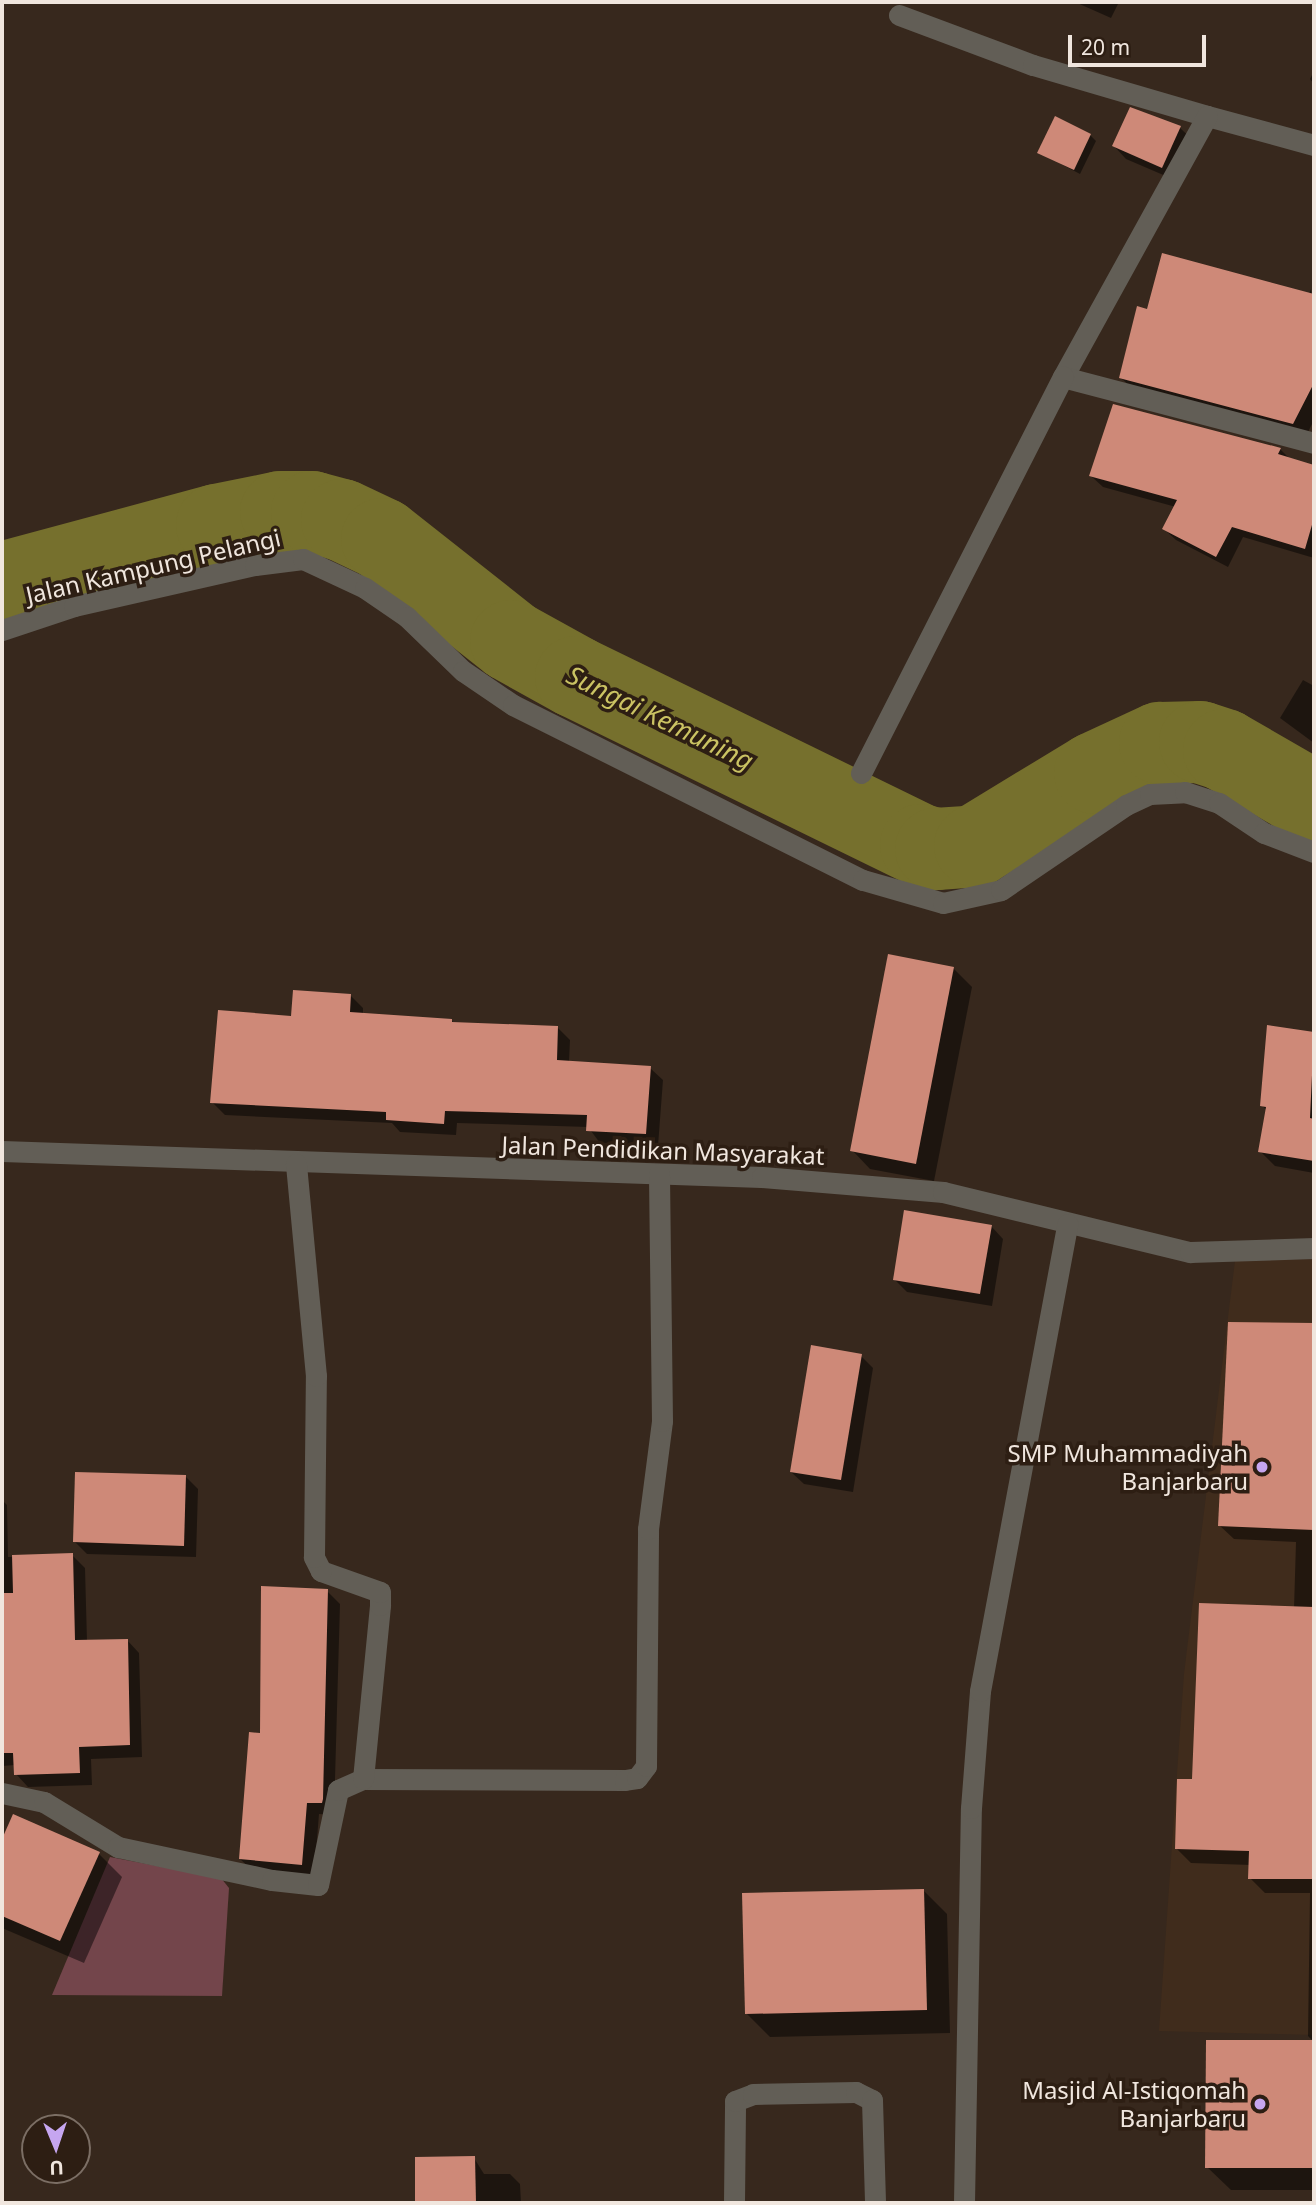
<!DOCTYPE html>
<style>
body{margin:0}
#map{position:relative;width:1316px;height:2205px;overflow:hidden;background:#37281d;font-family:"Noto Sans",sans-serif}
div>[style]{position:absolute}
.built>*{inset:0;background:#402c1c}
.green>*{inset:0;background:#73454b}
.shadow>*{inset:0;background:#0007}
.river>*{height:82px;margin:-41px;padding:0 41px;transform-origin:41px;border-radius:41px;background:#76702d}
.building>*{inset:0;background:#ce8978}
.minor>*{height:21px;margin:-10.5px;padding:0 10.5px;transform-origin:10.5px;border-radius:10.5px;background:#625e56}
.dots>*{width:19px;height:19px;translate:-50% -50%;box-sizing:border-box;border:4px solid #2d1e13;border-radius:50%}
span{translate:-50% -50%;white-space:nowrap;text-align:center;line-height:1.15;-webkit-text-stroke:7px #2d1e13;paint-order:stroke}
.street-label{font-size:24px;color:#f0e6de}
.poi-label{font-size:24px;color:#f0e6de}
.right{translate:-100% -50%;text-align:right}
.water-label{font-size:26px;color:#cbc363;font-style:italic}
.frame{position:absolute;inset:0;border:4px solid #f0e6de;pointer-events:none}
.north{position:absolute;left:21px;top:2114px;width:70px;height:70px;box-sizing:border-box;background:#2d1e13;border:2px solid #7b6e64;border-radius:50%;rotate:178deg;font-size:19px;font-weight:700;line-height:28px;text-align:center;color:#f0e6de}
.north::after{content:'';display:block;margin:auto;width:24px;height:32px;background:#c6a6f0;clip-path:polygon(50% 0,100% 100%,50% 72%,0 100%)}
.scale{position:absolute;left:1068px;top:35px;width:138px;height:32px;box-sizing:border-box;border:4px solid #f0e6de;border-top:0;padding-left:9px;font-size:21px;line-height:24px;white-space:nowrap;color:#f0e6de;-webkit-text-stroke:5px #2d1e13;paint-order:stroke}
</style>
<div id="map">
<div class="built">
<i style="clip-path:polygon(1314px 1259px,1314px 2035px,1159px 2031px,1184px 1674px,1235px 1261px)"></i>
</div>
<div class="green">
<i style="clip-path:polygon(110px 1857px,221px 1878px,229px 1888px,222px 1996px,52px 1995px)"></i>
</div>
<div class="shadow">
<i style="clip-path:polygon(1075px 2px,1119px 2px,1111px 18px)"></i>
<i style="clip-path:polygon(1314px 71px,1314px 84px,1310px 79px)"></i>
<i style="clip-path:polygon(1130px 109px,1180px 128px,1193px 140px,1175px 180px,1126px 159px,1114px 146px)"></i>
<i style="clip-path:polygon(1090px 135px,1096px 141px,1080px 174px,1040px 153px)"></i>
<i style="clip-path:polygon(1311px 289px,1314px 420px,1306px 436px,1134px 390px,1121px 378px,1149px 311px,1309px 294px)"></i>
<i style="clip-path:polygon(1280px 449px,1291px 460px,1314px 467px,1314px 558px,1243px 537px,1228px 567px,1176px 540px,1164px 529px,1176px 507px,1103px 487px,1091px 476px)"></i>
<i style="clip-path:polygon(1303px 680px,1314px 686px,1314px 743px,1280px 718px)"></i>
<i style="clip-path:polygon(953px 968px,972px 987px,934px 1181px,870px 1169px,852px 1150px)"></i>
<i style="clip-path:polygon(350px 995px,363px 1008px,363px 1014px,451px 1020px,455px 1024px,557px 1027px,570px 1040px,569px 1062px,650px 1068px,663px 1080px,658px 1146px,600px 1143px,588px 1127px,457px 1123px,456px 1135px,400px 1132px,392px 1123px,225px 1115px,212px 1102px,293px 1018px)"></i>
<i style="clip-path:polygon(1269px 1027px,1314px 1034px,1314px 1173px,1275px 1166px,1260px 1151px,1267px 1111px,1262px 1105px)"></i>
<i style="clip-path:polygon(991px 1226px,1003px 1239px,992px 1306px,907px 1292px,895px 1280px)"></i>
<i style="clip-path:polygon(1230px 1324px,1314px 1325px,1314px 2042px,1308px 2036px,1310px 1893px,1265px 1893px,1250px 1878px,1251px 1865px,1191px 1863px,1177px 1849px,1193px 1781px,1294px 1608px,1296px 1542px,1234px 1539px,1219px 1525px)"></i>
<i style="clip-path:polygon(861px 1356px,873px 1368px,853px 1492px,804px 1484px,791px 1472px)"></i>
<i style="clip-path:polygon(186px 1477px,198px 1489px,196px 1557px,87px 1554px,74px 1541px)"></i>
<i style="clip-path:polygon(2px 1500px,7px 1505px,8px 1557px,72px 1555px,85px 1568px,87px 1641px,127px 1640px,139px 1653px,142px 1757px,91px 1759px,92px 1785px,28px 1787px,16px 1774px,15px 1765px,2px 1766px)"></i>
<i style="clip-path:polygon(327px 1591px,340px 1604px,334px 1815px,319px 1814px,314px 1877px,253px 1871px,240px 1859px,262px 1735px)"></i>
<i style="clip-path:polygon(14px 1816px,99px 1854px,122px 1877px,84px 1963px,2px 1928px,2px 1844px)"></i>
<i style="clip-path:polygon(923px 1890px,947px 1914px,950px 2033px,770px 2037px,746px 2013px)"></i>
<i style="clip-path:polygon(1207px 2042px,1314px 2042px,1314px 2190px,1231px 2190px,1207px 2167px)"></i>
<i style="clip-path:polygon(474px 2158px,484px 2174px,510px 2174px,520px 2184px,521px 2203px,417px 2203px,417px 2159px)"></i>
</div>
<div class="river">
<i style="left:2px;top:583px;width:223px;rotate:-15.1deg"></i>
<i style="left:217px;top:525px;width:65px;rotate:-11.5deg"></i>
<i style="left:281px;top:512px;width:31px"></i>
<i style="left:312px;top:512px;width:31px;rotate:15deg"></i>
<i style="left:342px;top:520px;width:44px;rotate:25.4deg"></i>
<i style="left:382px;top:539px;width:164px;rotate:38.3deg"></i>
<i style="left:511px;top:641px;width:74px;rotate:29deg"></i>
<i style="left:576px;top:677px;width:384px;rotate:26deg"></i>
<i style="left:921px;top:845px;width:16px;rotate:15deg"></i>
<i style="left:936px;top:849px;width:39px;rotate:-4deg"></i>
<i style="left:975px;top:846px;width:140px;rotate:-31.3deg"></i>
<i style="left:1095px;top:773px;width:72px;rotate:-24.8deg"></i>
<i style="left:1160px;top:743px;width:40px;rotate:-1.4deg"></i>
<i style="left:1200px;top:742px;width:25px;rotate:18deg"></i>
<i style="left:1224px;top:750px;width:104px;rotate:30deg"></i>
</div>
<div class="building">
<i style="clip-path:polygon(1130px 107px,1181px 126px,1162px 168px,1112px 146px)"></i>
<i style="clip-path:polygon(1055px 116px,1091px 134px,1074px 170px,1037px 153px)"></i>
<i style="clip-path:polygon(1162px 253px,1314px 294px,1314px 383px,1293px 424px,1119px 378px,1137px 306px,1147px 309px)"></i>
<i style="clip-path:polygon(1113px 404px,1281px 448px,1278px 454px,1314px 465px,1314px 518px,1305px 549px,1232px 527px,1216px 557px,1162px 529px,1177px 500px,1089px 476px)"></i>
<i style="clip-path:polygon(888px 954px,954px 967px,916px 1164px,850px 1151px)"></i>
<i style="clip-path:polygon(293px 990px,351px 994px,350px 1012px,452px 1019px,452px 1022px,558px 1026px,557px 1060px,651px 1066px,646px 1134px,586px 1131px,587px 1115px,445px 1111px,444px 1124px,386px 1120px,386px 1112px,210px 1103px,218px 1010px,291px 1016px)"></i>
<i style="clip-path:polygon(1267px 1025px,1314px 1032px,1310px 1118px,1314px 1119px,1314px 1161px,1258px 1152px,1266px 1107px,1260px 1106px)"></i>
<i style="clip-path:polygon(904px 1210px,992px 1225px,980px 1294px,893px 1280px)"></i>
<i style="clip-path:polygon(1228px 1322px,1314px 1323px,1314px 1530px,1218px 1526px)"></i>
<i style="clip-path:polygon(811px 1345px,862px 1354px,841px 1480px,790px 1472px)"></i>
<i style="clip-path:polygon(75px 1472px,186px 1475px,184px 1546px,73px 1542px)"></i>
<i style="clip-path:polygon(73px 1553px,75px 1640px,128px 1639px,130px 1745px,79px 1747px,80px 1773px,14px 1775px,13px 1753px,2px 1753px,2px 1593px,13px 1593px,12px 1555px)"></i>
<i style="clip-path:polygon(261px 1586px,328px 1589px,323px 1799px,322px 1803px,307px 1803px,302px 1865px,239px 1859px,249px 1732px,260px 1733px)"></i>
<i style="clip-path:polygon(1199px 1603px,1314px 1607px,1314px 1879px,1248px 1879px,1249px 1851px,1175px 1849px,1177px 1779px,1192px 1779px)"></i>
<i style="clip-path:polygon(13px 1814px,100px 1852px,60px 1941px,2px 1916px,2px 1839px)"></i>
<i style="clip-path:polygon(924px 1889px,927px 2010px,745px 2014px,742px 1893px)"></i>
<i style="clip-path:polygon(1206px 2040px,1314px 2040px,1314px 2168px,1205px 2168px)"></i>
<i style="clip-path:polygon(475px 2156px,476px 2203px,415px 2203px,415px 2157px)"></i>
</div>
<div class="minor">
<i style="left:899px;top:15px;width:143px;rotate:20.5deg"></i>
<i style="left:1033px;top:65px;width:181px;rotate:16.3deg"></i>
<i style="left:1314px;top:145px;width:111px;rotate:-164.8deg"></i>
<i style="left:1207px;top:116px;width:298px;rotate:118.9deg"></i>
<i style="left:1063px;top:377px;width:260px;rotate:14.7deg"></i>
<i style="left:2px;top:630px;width:76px;rotate:-18.4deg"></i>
<i style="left:74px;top:606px;width:186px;rotate:-12.8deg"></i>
<i style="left:255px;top:565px;width:48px;rotate:-7.1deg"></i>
<i style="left:303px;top:559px;width:68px;rotate:25.1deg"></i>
<i style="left:365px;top:588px;width:51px;rotate:34.6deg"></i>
<i style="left:407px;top:617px;width:78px;rotate:44deg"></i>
<i style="left:463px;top:671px;width:60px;rotate:34.2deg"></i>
<i style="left:513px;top:705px;width:391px;rotate:26.6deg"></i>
<i style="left:863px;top:880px;width:83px;rotate:16deg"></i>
<i style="left:943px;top:903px;width:59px;rotate:-12.6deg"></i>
<i style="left:1001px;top:890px;width:151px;rotate:-34.2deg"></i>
<i style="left:1126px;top:805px;width:26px;rotate:-25deg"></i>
<i style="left:1150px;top:794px;width:35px;rotate:-3deg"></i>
<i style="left:1185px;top:792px;width:36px;rotate:18deg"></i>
<i style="left:1219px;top:803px;width:54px;rotate:33.7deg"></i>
<i style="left:1264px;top:833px;width:53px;rotate:20.8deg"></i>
<i style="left:861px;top:773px;width:445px;rotate:-63deg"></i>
<i style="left:2px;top:1151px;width:760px;rotate:1.96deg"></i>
<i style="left:762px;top:1177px;width:182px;rotate:4.7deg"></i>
<i style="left:943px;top:1192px;width:254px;rotate:13.7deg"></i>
<i style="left:1190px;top:1252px;width:124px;rotate:-1.8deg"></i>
<i style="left:363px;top:1779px;width:262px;rotate:0.2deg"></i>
<i style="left:625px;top:1780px;width:12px;rotate:-9deg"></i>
<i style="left:637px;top:1778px;width:15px;rotate:-53deg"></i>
<i style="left:646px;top:1766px;width:237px;rotate:-89.5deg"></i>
<i style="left:648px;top:1529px;width:109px;rotate:-82.6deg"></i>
<i style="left:662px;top:1421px;width:247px;rotate:-90.7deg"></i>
<i style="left:2px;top:1793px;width:43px;rotate:12.1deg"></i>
<i style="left:44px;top:1802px;width:87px;rotate:31.3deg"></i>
<i style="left:118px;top:1847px;width:157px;rotate:12.1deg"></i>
<i style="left:272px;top:1880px;width:46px;rotate:6.2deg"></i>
<i style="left:318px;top:1885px;width:97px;rotate:-78.1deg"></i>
<i style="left:338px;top:1790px;width:27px;rotate:-24deg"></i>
<i style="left:363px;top:1779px;width:175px;rotate:-84.4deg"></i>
<i style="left:380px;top:1605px;width:13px;rotate:-90deg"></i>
<i style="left:380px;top:1592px;width:63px;rotate:-160.4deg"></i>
<i style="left:321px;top:1571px;width:16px;rotate:-117deg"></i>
<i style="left:314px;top:1557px;width:181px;rotate:-89.4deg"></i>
<i style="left:316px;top:1376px;width:213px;rotate:-95.4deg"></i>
<i style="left:734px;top:2203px;width:102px;rotate:-89.4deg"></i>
<i style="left:735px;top:2101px;width:19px;rotate:-21deg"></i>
<i style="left:753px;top:2094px;width:103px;rotate:-1.1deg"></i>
<i style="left:856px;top:2092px;width:18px;rotate:27deg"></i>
<i style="left:872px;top:2100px;width:103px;rotate:88.3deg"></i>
<i style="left:964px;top:2203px;width:395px;rotate:-89deg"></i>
<i style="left:971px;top:1808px;width:117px;rotate:-85.6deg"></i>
<i style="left:980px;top:1691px;width:475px;rotate:-79.4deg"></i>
</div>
<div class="dots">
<i style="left:1262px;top:1467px;background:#c6a6f0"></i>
<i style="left:1260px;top:2104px;background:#c6a6f0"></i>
</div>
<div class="street-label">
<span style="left:153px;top:566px;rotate:-13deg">Jalan Kampung Pelangi</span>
<span style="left:663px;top:1150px;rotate:2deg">Jalan Pendidikan Masyarakat</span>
</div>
<div class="poi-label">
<span class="right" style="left:1248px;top:1467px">SMP Muhammadiyah<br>Banjarbaru</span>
<span class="right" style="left:1246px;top:2104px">Masjid Al-Istiqomah<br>Banjarbaru</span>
</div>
<div class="water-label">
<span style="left:660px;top:718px;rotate:26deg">Sungai Kemuning</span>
</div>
<div class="frame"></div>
<div class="north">U</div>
<div class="scale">20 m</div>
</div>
